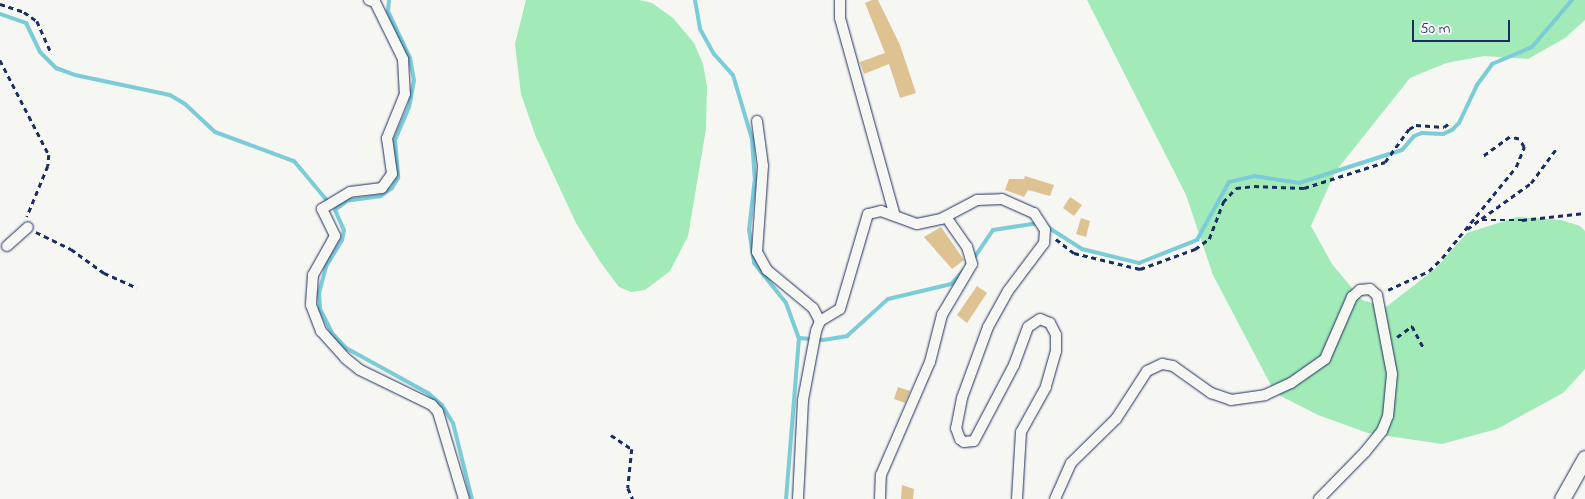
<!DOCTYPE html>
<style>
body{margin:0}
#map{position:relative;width:1585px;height:499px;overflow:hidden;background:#f6f6f2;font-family:"Indie Flower",sans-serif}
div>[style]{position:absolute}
.green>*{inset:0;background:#a2eab8}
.stream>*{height:4px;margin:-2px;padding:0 2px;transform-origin:2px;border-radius:2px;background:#7cccd8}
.building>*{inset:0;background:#dec292}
.path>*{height:2.5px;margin-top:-1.25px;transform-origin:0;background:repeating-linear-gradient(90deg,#1b2f5e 0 5px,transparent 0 9px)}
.roads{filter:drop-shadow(0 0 1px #1b2f5e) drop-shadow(0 0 1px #1b2f5e)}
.street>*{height:10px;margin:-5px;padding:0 5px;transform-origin:5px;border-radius:5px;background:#f6f6f2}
.secondary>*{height:15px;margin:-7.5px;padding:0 7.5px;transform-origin:7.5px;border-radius:7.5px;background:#f6f6f2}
span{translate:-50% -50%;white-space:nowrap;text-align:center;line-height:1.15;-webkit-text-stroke:4px #f6f6f2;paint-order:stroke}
.scale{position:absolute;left:1412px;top:20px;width:98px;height:22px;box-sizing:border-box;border:2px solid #1b2f5e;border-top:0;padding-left:6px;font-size:15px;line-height:18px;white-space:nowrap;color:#1b2f5e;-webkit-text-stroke:4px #f6f6f2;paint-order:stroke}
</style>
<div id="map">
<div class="green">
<i style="clip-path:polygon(526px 0,639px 0,652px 3px,673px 18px,694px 43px,703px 64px,707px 86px,706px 129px,688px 236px,670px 271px,645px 290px,631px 292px,619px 287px,601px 263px,576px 223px,536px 137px,521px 94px,515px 44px)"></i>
<i style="clip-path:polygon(1087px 0,1585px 0,1585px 20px,1565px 38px,1528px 59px,1484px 56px,1446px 63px,1410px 78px,1335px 172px,1311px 226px,1332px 264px,1362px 300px,1386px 307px,1435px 269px,1467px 233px,1517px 217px,1561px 220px,1580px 226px,1585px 231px,1585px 369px,1563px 393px,1497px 429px,1442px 444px,1368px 433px,1318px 415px,1275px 393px,1213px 275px,1186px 195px)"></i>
</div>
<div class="stream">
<i style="left:389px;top:0;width:11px;rotate:95deg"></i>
<i style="left:388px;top:11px;width:52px;rotate:64.9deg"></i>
<i style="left:410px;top:58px;width:22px;rotate:80deg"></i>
<i style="left:414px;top:80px;width:27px;rotate:100deg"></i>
<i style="left:409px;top:107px;width:36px;rotate:113deg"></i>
<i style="left:395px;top:140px;width:38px;rotate:85deg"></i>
<i style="left:398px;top:178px;width:12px;rotate:121deg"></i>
<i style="left:392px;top:188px;width:14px;rotate:144deg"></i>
<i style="left:381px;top:196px;width:34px;rotate:172deg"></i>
<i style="left:347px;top:201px;width:15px;rotate:143deg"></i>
<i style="left:335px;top:210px;width:22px;rotate:66deg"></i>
<i style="left:344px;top:230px;width:10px;rotate:101deg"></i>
<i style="left:342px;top:240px;width:31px;rotate:121deg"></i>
<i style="left:326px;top:267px;width:27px;rotate:105deg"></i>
<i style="left:319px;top:293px;width:16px;rotate:86deg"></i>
<i style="left:320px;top:309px;width:27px;rotate:63deg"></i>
<i style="left:332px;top:333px;width:21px;rotate:47deg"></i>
<i style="left:346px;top:348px;width:94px;rotate:28.8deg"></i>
<i style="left:428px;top:393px;width:18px;rotate:41deg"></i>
<i style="left:442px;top:405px;width:21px;rotate:59deg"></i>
<i style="left:453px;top:423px;width:78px;rotate:76deg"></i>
<i style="left:695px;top:0;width:29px;rotate:80deg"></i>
<i style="left:700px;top:29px;width:29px;rotate:61deg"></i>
<i style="left:714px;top:54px;width:28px;rotate:48deg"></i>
<i style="left:733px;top:75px;width:67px;rotate:73.5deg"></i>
<i style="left:752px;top:139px;width:39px;rotate:86deg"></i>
<i style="left:755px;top:178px;width:52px;rotate:96.6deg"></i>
<i style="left:749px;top:230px;width:33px;rotate:81deg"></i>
<i style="left:754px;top:263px;width:51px;rotate:51.3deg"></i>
<i style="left:786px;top:303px;width:37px;rotate:70deg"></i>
<i style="left:799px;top:338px;width:162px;rotate:94.6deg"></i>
<i style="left:0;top:14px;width:28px;rotate:19deg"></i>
<i style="left:26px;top:23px;width:32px;rotate:64deg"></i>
<i style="left:40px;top:52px;width:23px;rotate:45deg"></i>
<i style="left:56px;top:68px;width:20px;rotate:20deg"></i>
<i style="left:75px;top:75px;width:97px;rotate:11.9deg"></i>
<i style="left:170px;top:95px;width:17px;rotate:31deg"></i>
<i style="left:185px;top:104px;width:41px;rotate:43deg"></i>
<i style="left:215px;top:132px;width:84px;rotate:20.2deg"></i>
<i style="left:294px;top:161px;width:56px;rotate:50.1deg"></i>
<i style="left:1046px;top:226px;width:43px;rotate:32.6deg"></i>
<i style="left:1082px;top:249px;width:59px;rotate:13.8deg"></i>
<i style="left:1139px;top:263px;width:62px;rotate:-21.6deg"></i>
<i style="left:1197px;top:240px;width:66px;rotate:-61.1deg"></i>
<i style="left:1229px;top:182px;width:26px;rotate:-13deg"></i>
<i style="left:1254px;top:176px;width:46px;rotate:8.8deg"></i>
<i style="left:1299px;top:183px;width:108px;rotate:-17.8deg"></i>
<i style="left:1402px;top:150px;width:18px;rotate:-49deg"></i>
<i style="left:1414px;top:136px;width:9px;rotate:-21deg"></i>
<i style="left:1422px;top:133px;width:21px;rotate:3deg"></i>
<i style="left:1443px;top:134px;width:10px;rotate:-24deg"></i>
<i style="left:1452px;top:130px;width:10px;rotate:-45deg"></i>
<i style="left:1459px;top:123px;width:42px;rotate:-64.7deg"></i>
<i style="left:1477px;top:85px;width:26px;rotate:-54deg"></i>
<i style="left:1492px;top:64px;width:43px;rotate:-23deg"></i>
<i style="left:1532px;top:47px;width:62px;rotate:-49.6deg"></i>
<i style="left:972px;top:261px;width:37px;rotate:-56deg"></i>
<i style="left:993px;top:230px;width:46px;rotate:-8.8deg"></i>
<i style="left:799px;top:338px;width:24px;rotate:5deg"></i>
<i style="left:823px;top:340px;width:24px;rotate:-9deg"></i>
<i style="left:847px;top:336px;width:55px;rotate:-42.1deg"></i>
<i style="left:888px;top:299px;width:65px;rotate:-13.4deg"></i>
<i style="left:951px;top:284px;width:19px;rotate:-47deg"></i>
</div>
<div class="building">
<i style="clip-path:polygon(872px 0,878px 0,900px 45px,916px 93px,900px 98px,889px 64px,864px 74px,860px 62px,885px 53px,865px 3px)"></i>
<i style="clip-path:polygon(1025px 176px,1054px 185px,1050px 196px,1028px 190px,1024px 197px,1005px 190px,1009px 179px,1024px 179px)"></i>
<i style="clip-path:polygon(1070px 197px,1082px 205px,1074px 216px,1063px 208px)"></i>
<i style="clip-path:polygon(1081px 218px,1090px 221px,1086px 237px,1076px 234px)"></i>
<i style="clip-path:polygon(941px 227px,964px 260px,952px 269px,924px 237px)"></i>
<i style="clip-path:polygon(977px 286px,987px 293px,967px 323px,957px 315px)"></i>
<i style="clip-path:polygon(898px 387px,910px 391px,905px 403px,894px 399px)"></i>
<i style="clip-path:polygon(902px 485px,914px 489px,913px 499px,901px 499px)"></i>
</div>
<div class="path">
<i style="left:0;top:4px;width:25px;rotate:18deg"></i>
<i style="left:24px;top:12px;width:16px;rotate:35deg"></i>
<i style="left:37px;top:21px;width:36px;rotate:66deg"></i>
<i style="left:0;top:60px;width:107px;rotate:62.7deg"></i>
<i style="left:49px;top:155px;width:11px;rotate:95deg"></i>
<i style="left:48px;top:166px;width:55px;rotate:112.4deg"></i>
<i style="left:1482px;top:220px;width:40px"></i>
<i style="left:1522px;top:220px;width:63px;rotate:-6.3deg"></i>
<i style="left:1467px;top:229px;width:79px;rotate:-35.7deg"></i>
<i style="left:1531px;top:183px;width:42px;rotate:-53.7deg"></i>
<i style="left:36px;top:232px;width:39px;rotate:26deg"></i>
<i style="left:71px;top:249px;width:41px;rotate:36deg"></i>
<i style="left:104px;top:273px;width:36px;rotate:24deg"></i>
<i style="left:1056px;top:239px;width:23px;rotate:38deg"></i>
<i style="left:1074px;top:253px;width:68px;rotate:13.6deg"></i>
<i style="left:1140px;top:269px;width:59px;rotate:-20deg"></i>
<i style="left:1195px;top:249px;width:17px;rotate:-36deg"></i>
<i style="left:1209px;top:239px;width:40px;rotate:-69deg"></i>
<i style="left:1223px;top:202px;width:19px;rotate:-47deg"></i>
<i style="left:1236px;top:188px;width:18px;rotate:-6deg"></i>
<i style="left:1254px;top:186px;width:50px;rotate:2.3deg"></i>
<i style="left:1304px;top:188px;width:85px;rotate:-17.8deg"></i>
<i style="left:1385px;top:162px;width:41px;rotate:-54deg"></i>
<i style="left:1409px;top:129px;width:8px;rotate:-30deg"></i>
<i style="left:1416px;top:125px;width:28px;rotate:4deg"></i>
<i style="left:1444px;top:127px;width:5px;rotate:-37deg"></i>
<i style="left:1388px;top:290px;width:45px;rotate:-24.9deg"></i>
<i style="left:1429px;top:271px;width:18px;rotate:-45deg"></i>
<i style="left:1442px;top:258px;width:117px;rotate:-50.9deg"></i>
<i style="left:1516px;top:167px;width:22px;rotate:-68deg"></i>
<i style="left:1524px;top:147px;width:9px;rotate:-122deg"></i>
<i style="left:1519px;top:139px;width:9px;rotate:-167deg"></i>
<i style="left:1510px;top:137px;width:34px;rotate:144deg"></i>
<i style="left:1397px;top:337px;width:19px;rotate:-36deg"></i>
<i style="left:1412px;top:326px;width:24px;rotate:62deg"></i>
<i style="left:611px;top:435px;width:25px;rotate:34deg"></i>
<i style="left:632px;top:449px;width:39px;rotate:96deg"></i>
<i style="left:628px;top:488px;width:12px;rotate:66deg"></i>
</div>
<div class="roads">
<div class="street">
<i style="left:369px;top:0;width:6px;rotate:18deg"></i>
<i style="left:375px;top:2px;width:64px;rotate:63.8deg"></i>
<i style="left:403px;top:59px;width:35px;rotate:87deg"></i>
<i style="left:405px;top:94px;width:48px;rotate:112.2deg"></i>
<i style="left:387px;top:138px;width:36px;rotate:82deg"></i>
<i style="left:392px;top:174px;width:17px;rotate:126deg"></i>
<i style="left:382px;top:188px;width:32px;rotate:173deg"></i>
<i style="left:350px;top:192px;width:33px;rotate:149deg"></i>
<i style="left:322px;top:209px;width:30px;rotate:64deg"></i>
<i style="left:335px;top:236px;width:45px;rotate:119.4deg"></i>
<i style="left:313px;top:275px;width:30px;rotate:94deg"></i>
<i style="left:311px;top:305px;width:28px;rotate:69deg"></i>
<i style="left:321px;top:331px;width:36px;rotate:48deg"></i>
<i style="left:345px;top:358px;width:19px;rotate:39deg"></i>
<i style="left:360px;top:370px;width:80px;rotate:25.9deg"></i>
<i style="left:432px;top:405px;width:9px;rotate:49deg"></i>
<i style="left:438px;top:412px;width:91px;rotate:73.4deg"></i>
<i style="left:840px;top:0;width:18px;rotate:90deg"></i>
<i style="left:840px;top:18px;width:205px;rotate:74.5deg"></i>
<i style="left:757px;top:121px;width:45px;rotate:82.4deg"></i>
<i style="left:763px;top:166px;width:86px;rotate:94deg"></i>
<i style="left:757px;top:252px;width:21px;rotate:61deg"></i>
<i style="left:767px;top:270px;width:60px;rotate:39.6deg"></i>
<i style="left:813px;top:308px;width:15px;rotate:62deg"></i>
<i style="left:7px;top:246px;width:28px;rotate:-42deg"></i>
<i style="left:798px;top:499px;width:99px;rotate:-87.1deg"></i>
<i style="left:803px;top:400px;width:70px;rotate:-79.3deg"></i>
<i style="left:816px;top:331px;width:11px;rotate:-68deg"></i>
<i style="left:820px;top:321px;width:23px;rotate:-31deg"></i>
<i style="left:840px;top:309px;width:99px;rotate:-73.6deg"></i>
<i style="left:868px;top:214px;width:13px;rotate:-13deg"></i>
<i style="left:881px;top:211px;width:38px;rotate:20deg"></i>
<i style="left:917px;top:224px;width:25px;rotate:-12deg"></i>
<i style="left:941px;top:219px;width:41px;rotate:-27.8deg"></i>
<i style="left:977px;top:200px;width:25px;rotate:-2deg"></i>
<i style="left:1002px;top:199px;width:35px;rotate:24deg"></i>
<i style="left:1034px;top:213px;width:20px;rotate:57deg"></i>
<i style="left:1045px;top:230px;width:13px;rotate:94deg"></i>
<i style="left:1044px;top:243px;width:60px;rotate:126.9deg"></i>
<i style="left:1008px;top:291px;width:41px;rotate:119.1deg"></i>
<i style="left:988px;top:327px;width:76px;rotate:110.1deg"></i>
<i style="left:962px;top:398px;width:31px;rotate:101deg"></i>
<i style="left:956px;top:428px;width:12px;rotate:70deg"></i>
<i style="left:960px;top:439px;width:5px;rotate:37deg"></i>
<i style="left:964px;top:442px;width:10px;rotate:-6deg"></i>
<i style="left:974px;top:441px;width:86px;rotate:-62.2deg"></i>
<i style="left:1014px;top:365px;width:40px;rotate:-69.8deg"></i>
<i style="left:1028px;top:327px;width:14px;rotate:-34deg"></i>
<i style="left:1040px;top:319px;width:11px;rotate:22deg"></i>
<i style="left:1050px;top:323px;width:13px;rotate:63deg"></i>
<i style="left:1056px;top:335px;width:16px;rotate:90deg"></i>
<i style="left:1056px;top:351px;width:37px;rotate:106deg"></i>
<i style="left:1046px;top:387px;width:51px;rotate:119.1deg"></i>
<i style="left:1021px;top:432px;width:67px;rotate:93.4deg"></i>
<i style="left:880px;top:499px;width:24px;rotate:-88deg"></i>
<i style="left:881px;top:475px;width:123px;rotate:-66.6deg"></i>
<i style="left:930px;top:362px;width:49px;rotate:-75.7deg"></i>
<i style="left:942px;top:315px;width:59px;rotate:-59.5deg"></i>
<i style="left:972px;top:264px;width:18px;rotate:-106deg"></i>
<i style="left:967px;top:247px;width:37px;rotate:-125deg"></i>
<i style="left:1055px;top:499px;width:39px;rotate:-66deg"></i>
<i style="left:1071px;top:463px;width:63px;rotate:-44.4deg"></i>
<i style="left:1116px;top:419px;width:57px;rotate:-57.1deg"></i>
<i style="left:1147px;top:371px;width:17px;rotate:-25deg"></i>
<i style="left:1162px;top:364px;width:11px;rotate:10deg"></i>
<i style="left:1173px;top:366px;width:47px;rotate:35.4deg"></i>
<i style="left:1211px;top:393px;width:21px;rotate:19deg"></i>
<i style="left:1231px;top:400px;width:34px;rotate:-8deg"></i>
<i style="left:1265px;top:395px;width:29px;rotate:-25deg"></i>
<i style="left:1291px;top:383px;width:42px;rotate:-35.2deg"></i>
<i style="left:1325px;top:359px;width:68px;rotate:-66.5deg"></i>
<i style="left:1352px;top:297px;width:11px;rotate:-41deg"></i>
<i style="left:1360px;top:290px;width:10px;rotate:-6deg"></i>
<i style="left:1370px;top:289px;width:9px;rotate:41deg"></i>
<i style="left:1377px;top:295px;width:80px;rotate:79.2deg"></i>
<i style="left:1392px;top:374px;width:42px;rotate:95.4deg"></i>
<i style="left:1388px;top:416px;width:16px;rotate:112deg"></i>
<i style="left:1382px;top:431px;width:27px;rotate:129deg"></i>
<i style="left:1365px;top:452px;width:66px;rotate:134.4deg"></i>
</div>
<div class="secondary">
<i style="left:1562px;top:499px;width:47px;rotate:-60.7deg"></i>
</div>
</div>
<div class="scale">50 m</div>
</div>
